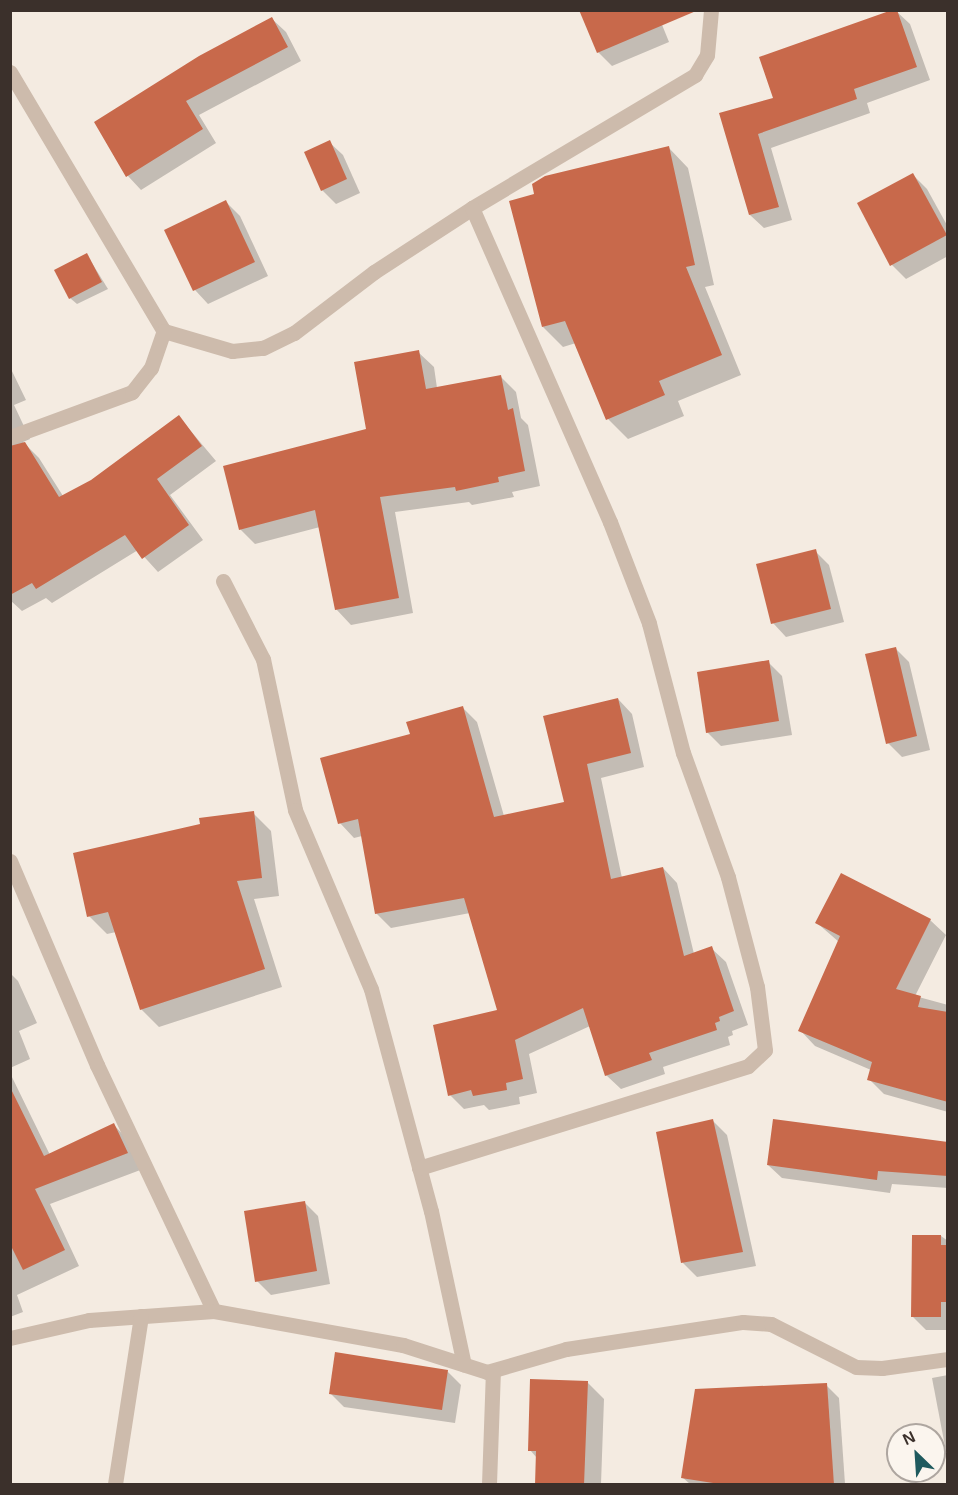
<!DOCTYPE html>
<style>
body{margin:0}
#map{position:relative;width:958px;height:1495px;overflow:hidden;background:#f4ebe1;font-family:Helvetica,sans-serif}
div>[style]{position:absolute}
.shadow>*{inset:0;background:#0003}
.building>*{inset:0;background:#c8694b}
.minor>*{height:15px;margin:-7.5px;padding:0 7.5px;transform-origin:7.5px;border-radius:7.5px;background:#cdbbac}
span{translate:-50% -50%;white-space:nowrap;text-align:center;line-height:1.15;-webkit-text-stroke:4.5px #fbf5ee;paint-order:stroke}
.frame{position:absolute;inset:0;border:12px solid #3b302b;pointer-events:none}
.north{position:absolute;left:886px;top:1423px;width:60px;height:60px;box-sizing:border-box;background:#fbf5ee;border:2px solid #aea6a0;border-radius:50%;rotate:335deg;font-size:16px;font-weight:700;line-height:24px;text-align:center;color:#3b302b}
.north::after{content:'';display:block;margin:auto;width:21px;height:27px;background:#1f5a5e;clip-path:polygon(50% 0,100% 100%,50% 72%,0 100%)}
</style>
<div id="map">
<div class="shadow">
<i style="clip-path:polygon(656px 10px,669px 42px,612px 66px,598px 52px)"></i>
<i style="clip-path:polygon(896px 11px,910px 24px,930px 80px,867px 103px,870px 113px,771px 148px,792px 220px,764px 228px,750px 215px,721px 114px,775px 99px)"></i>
<i style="clip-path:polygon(272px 19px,286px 32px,301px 61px,199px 115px,216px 143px,141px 190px,128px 176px,96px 123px)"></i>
<i style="clip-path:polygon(329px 142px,343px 155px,360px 193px,336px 204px,322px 190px)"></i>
<i style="clip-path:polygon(668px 147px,688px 168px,714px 285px,705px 287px,741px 375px,678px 401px,684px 416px,628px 439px,608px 419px,576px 343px,563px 347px,543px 327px)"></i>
<i style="clip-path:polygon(913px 175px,927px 189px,948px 227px,948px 256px,906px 279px,892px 265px)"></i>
<i style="clip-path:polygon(226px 202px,240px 216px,268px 276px,208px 304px,195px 290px)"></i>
<i style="clip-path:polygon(87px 255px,108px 289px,77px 304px,70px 298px)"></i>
<i style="clip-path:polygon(418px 352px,434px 367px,437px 388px,500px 376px,516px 392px,521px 418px,528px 425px,540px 486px,512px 492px,514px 497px,472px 505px,469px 502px,395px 512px,413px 613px,351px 625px,336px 609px,320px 527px,255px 544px,240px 529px,368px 430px)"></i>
<i style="clip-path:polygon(10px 367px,26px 400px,14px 405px,30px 439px,23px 442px,39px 458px,63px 496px,91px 481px,179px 417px,216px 461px,170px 495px,203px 540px,158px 572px,138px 550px,52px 603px,46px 598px,22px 611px,10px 600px)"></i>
<i style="clip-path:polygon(815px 551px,829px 565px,844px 622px,786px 637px,773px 623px)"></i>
<i style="clip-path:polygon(895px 648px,909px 662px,930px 750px,902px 757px,888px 743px)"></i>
<i style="clip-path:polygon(768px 662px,782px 676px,792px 735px,721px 746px,707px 732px)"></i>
<i style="clip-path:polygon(618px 699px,632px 714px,644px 767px,601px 778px,622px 878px,663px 868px,677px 883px,694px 954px,711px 948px,726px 962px,748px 1025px,732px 1031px,733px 1035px,728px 1037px,730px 1045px,663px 1067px,665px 1074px,621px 1089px,606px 1075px,590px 1026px,529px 1054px,537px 1093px,519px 1097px,520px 1104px,489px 1110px,484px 1105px,464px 1109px,450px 1095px,499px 1011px,470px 913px,391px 928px,376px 913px,362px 836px,354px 838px,340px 823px,412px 735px,462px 707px,477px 722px,504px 816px,566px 803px)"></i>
<i style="clip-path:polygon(253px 813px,271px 831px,279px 896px,254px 899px,282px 987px,159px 1027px,141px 1009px,116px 932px,107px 934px,89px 916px)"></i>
<i style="clip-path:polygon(930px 920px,946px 935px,915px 996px,948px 1005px,948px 1112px,884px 1094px,869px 1079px,871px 1070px,815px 1046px,800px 1030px,839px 942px,817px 923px)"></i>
<i style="clip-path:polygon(10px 973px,18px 981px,37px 1023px,19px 1031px,30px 1059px,10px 1068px)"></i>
<i style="clip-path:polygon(10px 1073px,50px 1155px,114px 1125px,129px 1141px,143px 1169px,50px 1204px,79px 1266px,17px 1295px,23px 1312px,10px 1317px)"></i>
<i style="clip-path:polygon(713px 1121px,727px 1135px,756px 1266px,697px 1277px,683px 1263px)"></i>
<i style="clip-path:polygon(948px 1144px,948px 1188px,892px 1184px,890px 1193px,782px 1178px,768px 1165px)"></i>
<i style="clip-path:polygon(304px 1202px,318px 1216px,330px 1284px,271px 1295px,257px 1281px)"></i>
<i style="clip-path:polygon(941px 1236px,948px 1241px,948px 1330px,926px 1330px,912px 1316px)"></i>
<i style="clip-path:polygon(447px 1371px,461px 1385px,455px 1423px,344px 1407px,330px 1393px)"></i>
<i style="clip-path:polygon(948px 1375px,948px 1462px,932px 1378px)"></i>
<i style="clip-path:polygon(587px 1382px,604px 1399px,601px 1484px,536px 1484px,537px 1458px,530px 1450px)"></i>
<i style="clip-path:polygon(826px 1385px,839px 1398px,845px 1484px,690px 1484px,682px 1477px)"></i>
</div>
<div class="building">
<i style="clip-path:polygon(579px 10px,696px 10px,696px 11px,597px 53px)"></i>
<i style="clip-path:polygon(892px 10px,897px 10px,917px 67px,854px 89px,857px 99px,758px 134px,779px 207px,749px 215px,719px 113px,773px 98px,759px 57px)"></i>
<i style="clip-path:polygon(272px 17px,288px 47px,186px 101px,203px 129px,126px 177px,94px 122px,199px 56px)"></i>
<i style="clip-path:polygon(330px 140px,347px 179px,321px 191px,304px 152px)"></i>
<i style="clip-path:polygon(669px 146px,695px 265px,686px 267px,722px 355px,659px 381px,665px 395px,606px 420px,565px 321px,542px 327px,509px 201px,534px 194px,532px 184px,545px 176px)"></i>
<i style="clip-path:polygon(913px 173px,947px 235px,890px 266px,857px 203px)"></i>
<i style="clip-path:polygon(226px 200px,255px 262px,193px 291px,164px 230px)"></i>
<i style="clip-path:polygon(87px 253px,102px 282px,69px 299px,54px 270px)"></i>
<i style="clip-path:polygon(419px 350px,426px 389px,501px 375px,508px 410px,513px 408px,525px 471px,498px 477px,499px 482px,456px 491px,455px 487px,380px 497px,399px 598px,335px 610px,315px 510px,239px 530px,223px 466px,366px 429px,354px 362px)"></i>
<i style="clip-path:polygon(179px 415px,202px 446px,157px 479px,189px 525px,142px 559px,125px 535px,36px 589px,32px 583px,10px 595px,10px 446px,25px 442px,59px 497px,91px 480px)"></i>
<i style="clip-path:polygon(816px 549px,831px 609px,771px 624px,756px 564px)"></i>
<i style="clip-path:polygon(896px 647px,917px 736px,886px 744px,865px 654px)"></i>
<i style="clip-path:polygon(769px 660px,779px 721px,706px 733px,697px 672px)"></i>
<i style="clip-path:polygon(618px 698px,631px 753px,587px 764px,611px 879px,663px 867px,684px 956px,712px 946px,734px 1011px,719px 1017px,720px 1021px,715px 1023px,717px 1030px,649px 1053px,652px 1060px,605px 1076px,583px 1008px,515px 1040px,523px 1079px,506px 1083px,507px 1090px,473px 1096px,471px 1090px,448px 1096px,433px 1025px,497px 1010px,464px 898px,375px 914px,358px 819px,338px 824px,320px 758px,410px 734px,406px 722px,463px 706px,494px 817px,564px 802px,543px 716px)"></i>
<i style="clip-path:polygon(254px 811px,262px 878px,237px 881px,265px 969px,140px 1010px,108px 912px,87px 917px,73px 853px,200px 824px,199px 818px)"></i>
<i style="clip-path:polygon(841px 873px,931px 919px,896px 989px,921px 996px,918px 1007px,948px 1012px,948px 1102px,867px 1080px,872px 1062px,798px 1031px,840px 936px,815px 923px)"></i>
<i style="clip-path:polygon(10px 1087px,44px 1156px,114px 1123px,128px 1153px,35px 1189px,65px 1250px,23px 1270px,10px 1244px)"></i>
<i style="clip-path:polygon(713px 1119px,743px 1252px,681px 1263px,656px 1132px)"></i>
<i style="clip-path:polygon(773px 1119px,948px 1142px,948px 1176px,878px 1171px,877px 1180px,767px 1165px)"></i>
<i style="clip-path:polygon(305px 1201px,317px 1271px,255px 1282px,244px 1211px)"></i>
<i style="clip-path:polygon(912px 1235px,941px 1235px,941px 1245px,948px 1245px,948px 1302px,941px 1302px,941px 1317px,911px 1317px)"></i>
<i style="clip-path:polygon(335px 1352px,448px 1370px,442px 1410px,329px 1394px)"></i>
<i style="clip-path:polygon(530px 1379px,588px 1381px,584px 1485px,535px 1485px,536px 1451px,528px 1451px)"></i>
<i style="clip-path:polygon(827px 1383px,834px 1485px,726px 1485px,681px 1478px,695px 1389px)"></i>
</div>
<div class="minor">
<i style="left:10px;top:72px;width:301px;rotate:59.3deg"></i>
<i style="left:164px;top:331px;width:71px;rotate:16.4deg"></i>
<i style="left:232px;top:351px;width:31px;rotate:-6deg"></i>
<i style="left:263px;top:348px;width:34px;rotate:-26deg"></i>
<i style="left:294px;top:333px;width:101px;rotate:-37.3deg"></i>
<i style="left:374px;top:272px;width:117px;rotate:-33.1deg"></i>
<i style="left:472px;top:208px;width:260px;rotate:-30.8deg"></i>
<i style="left:695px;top:75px;width:23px;rotate:-59deg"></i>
<i style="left:707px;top:55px;width:45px;rotate:-84.9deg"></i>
<i style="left:10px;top:437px;width:130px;rotate:-20.2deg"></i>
<i style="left:132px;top:392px;width:31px;rotate:-52deg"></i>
<i style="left:151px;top:368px;width:39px;rotate:-71deg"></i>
<i style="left:223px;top:581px;width:88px;rotate:62.9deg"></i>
<i style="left:263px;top:659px;width:154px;rotate:78deg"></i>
<i style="left:295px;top:810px;width:194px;rotate:67deg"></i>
<i style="left:371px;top:989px;width:230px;rotate:74.9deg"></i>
<i style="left:431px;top:1211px;width:157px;rotate:77.9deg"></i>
<i style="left:10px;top:861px;width:222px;rotate:66.9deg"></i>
<i style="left:97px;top:1065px;width:272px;rotate:64.6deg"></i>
<i style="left:419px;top:1168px;width:344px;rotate:-17.2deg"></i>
<i style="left:748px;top:1066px;width:23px;rotate:-43deg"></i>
<i style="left:765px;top:1050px;width:64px;rotate:-97.2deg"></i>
<i style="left:757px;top:987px;width:114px;rotate:-104.8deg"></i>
<i style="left:728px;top:877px;width:132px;rotate:-109.9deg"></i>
<i style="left:683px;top:753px;width:134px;rotate:-104.7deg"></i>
<i style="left:649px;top:623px;width:108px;rotate:-111.1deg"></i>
<i style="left:610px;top:522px;width:343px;rotate:-113.7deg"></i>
<i style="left:10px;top:1338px;width:81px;rotate:-12.8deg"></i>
<i style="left:89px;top:1320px;width:125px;rotate:-4.1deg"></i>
<i style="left:214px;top:1311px;width:192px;rotate:10.2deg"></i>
<i style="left:403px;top:1345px;width:88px;rotate:17.8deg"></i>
<i style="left:487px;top:1372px;width:82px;rotate:-16.2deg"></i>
<i style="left:566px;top:1349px;width:179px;rotate:-8.7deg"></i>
<i style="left:743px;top:1322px;width:28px;rotate:4deg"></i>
<i style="left:771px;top:1324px;width:95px;rotate:26.8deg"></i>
<i style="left:856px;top:1367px;width:26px;rotate:2deg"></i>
<i style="left:882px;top:1368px;width:67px;rotate:-7.8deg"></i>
<i style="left:115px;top:1484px;width:170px;rotate:-81.2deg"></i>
<i style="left:489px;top:1484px;width:112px;rotate:-88deg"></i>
</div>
<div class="frame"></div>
<div class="north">N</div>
</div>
